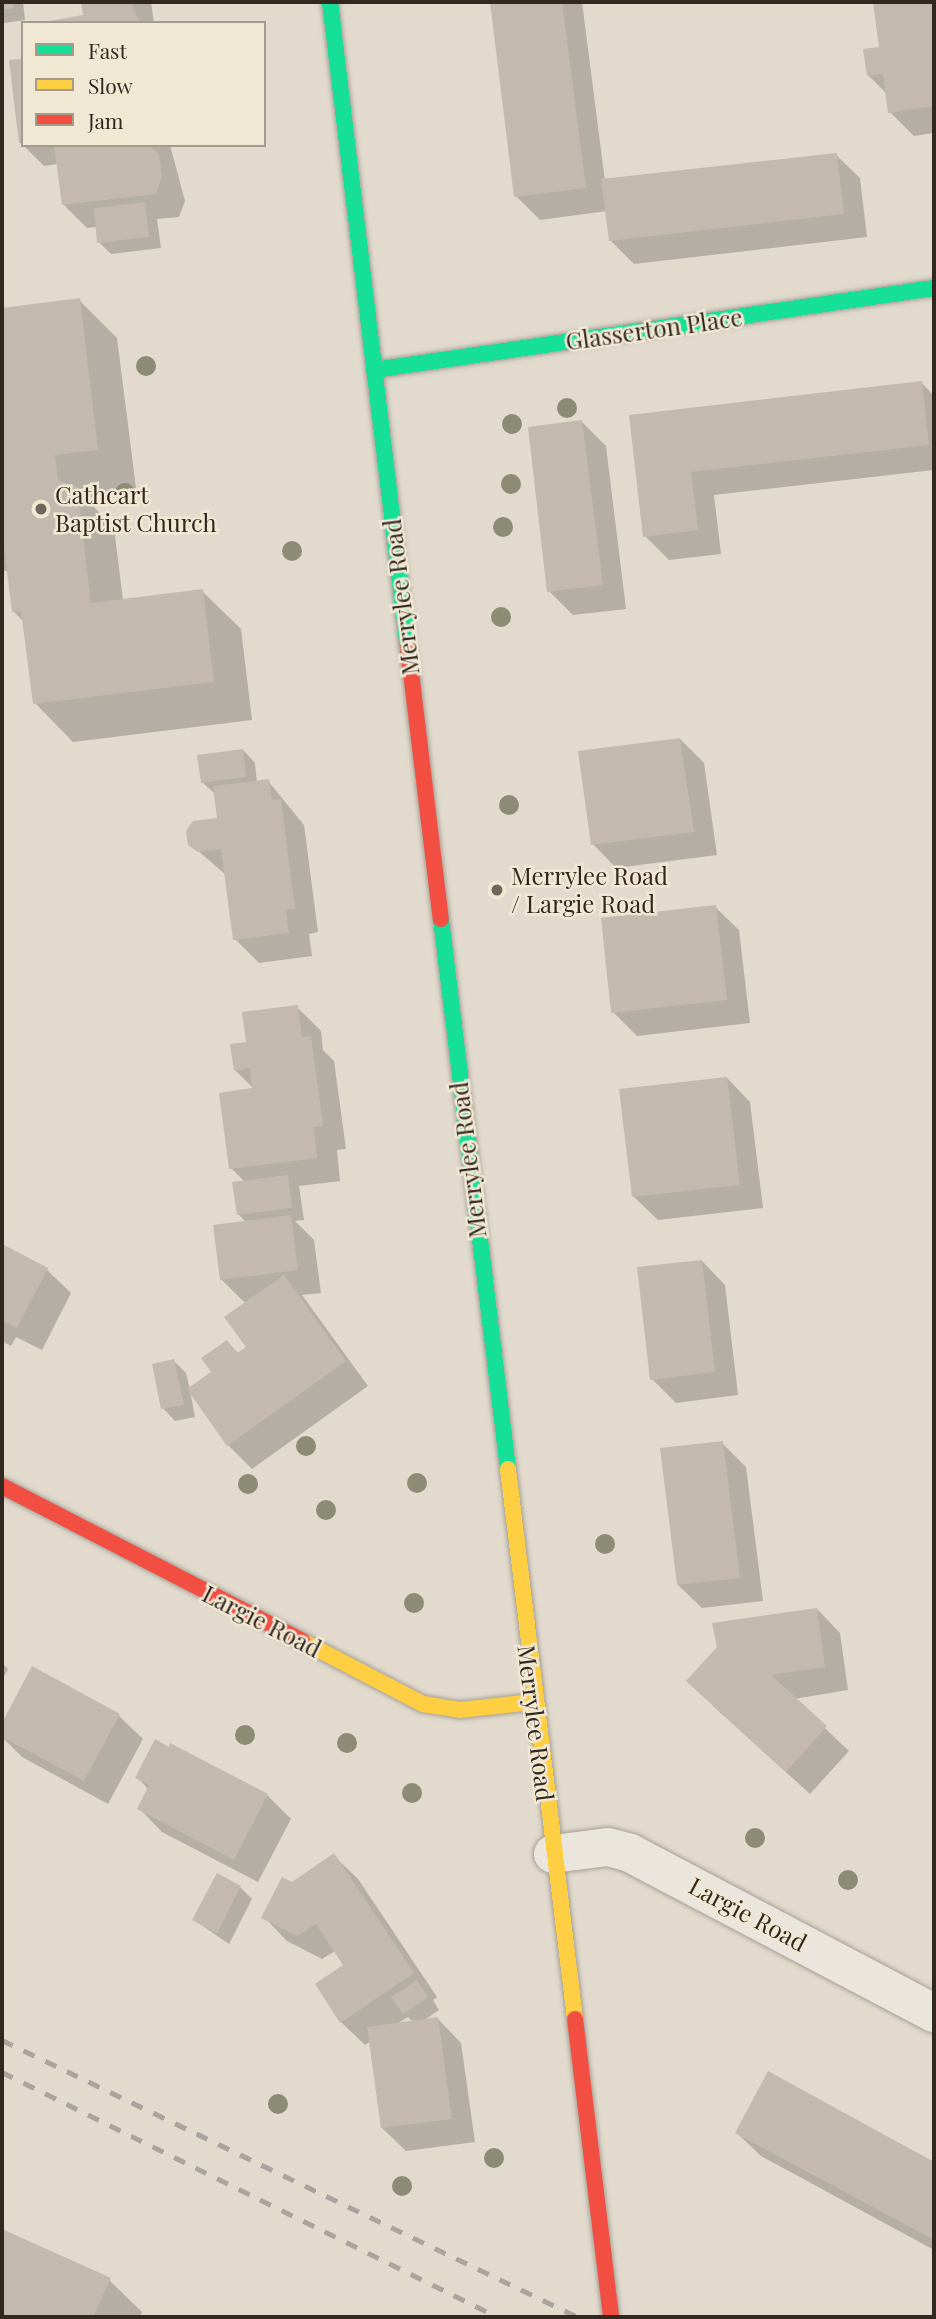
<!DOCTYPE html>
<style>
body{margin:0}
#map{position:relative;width:936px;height:2319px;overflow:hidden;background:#e1dacd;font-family:"Playfair Display",serif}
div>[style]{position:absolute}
.shadow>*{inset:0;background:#0003}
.building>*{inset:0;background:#c4b9ae}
.roads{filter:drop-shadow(0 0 2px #a6a097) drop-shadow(0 0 2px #a6a097)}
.street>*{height:38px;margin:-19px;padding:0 19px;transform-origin:19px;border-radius:19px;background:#eae6de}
.fast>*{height:16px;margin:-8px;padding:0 8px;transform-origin:8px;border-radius:8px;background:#16e098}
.slow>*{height:16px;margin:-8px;padding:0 8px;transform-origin:8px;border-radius:8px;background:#ffcf43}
.jam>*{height:16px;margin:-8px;padding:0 8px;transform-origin:8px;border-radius:8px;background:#f24e42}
.rail>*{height:5px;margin-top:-2.5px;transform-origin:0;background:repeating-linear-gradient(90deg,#a9a49e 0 12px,transparent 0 24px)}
.trees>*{width:20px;height:20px;margin:-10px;border-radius:50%;background:#8b8c73}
.dots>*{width:19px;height:19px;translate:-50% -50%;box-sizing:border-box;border:4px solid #f1e8d4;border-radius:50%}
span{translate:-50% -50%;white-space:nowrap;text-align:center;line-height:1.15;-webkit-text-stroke:5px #f1e8d4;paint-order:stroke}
.street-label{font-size:24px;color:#332820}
.poi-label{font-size:24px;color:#332820}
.left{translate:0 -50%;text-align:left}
.frame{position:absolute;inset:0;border:4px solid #332820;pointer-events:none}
.legend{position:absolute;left:21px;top:21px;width:245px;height:126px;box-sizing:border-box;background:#f1e8d4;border:2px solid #a59b8c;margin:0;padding:9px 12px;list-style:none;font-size:21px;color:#332820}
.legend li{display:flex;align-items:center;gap:14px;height:35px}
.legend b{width:35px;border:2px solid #a59b8c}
</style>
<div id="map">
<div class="shadow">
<i style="clip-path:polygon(2px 2px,23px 2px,25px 20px,4px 23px)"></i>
<i style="clip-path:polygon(83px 2px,151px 2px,154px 23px,41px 23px,85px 17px)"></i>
<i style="clip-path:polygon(492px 2px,582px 2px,605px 181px,836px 155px,860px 178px,867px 237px,634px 264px,610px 240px,607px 211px,540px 220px,516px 196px)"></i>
<i style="clip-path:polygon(874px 2px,934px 2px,934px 133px,914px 136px,890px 112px,888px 95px,868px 75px,881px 48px)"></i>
<i style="clip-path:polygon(23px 145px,170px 145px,185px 201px,179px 217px,157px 219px,161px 248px,111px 254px,99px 242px,97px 227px,87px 228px,63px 204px,58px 164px,44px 166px)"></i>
<i style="clip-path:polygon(79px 300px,117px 338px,136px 488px,93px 493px,94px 507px,114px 528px,123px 600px,202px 591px,241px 629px,252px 720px,73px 742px,35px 703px,24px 622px,13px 611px,8px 571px,2px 571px,2px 309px)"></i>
<i style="clip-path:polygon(922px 383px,934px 396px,934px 470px,714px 495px,721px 554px,669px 560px,645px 536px,631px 416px)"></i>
<i style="clip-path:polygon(582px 422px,606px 446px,626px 609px,573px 615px,549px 591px)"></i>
<i style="clip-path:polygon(680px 739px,704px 763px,717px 855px,616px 868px,593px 844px)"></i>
<i style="clip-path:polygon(243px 750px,255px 763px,257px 783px,268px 781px,304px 825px,318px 932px,309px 934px,312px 956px,259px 963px,235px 939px,226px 875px,190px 844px,219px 820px,215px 794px,202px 782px)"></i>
<i style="clip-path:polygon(715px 907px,739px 930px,750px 1023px,637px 1036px,613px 1012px)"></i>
<i style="clip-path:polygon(297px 1007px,321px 1031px,323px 1050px,334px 1061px,346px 1149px,337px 1150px,340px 1181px,299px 1186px,304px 1220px,295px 1221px,314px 1240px,321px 1293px,302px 1295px,368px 1386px,252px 1469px,228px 1445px,190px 1391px,195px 1417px,175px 1421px,163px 1408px,174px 1361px,186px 1373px,190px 1390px,214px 1373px,227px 1342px,239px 1354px,249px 1348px,246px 1304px,221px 1279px,246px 1222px,238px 1214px,245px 1182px,231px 1168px,255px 1090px,235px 1070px,248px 1043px)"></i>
<i style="clip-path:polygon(727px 1078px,750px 1102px,763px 1208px,658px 1220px,634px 1197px)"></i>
<i style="clip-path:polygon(2px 1246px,47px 1270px,71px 1293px,42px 1350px,16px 1337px,11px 1346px,2px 1341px)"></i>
<i style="clip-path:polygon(702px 1261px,725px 1285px,738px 1395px,676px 1403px,652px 1379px)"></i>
<i style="clip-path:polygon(722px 1443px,746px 1467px,763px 1601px,702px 1608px,678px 1585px)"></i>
<i style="clip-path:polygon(817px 1609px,840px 1633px,848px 1690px,794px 1699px,849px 1751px,810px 1794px,712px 1705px)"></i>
<i style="clip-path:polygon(2px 1663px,8px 1669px,2px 1680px)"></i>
<i style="clip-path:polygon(33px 1669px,119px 1716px,143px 1739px,108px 1804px,22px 1757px,2px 1737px,2px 1727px)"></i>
<i style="clip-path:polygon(137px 1777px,267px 1795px,291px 1819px,258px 1882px,162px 1832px,139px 1808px,148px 1789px)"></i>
<i style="clip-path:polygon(evenodd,334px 1856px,358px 1879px,437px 1997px,433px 2000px,439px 2010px,423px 2021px,438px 2019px,461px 2043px,475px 2142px,406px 2151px,382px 2128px,371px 2041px,365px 2045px,341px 2022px,345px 1966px,335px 1951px,322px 1959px,287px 1941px,264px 1917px,292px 1884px,334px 1856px,408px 2017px,413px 2022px,395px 2025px,408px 2017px)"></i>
<i style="clip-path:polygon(240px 1887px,252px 1899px,229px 1944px,194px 1920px)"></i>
<i style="clip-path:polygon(769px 2074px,934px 2162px,934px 2250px,761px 2156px,737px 2133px)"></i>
<i style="clip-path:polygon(2px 2231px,109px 2280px,142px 2312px,140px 2317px,2px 2317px)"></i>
</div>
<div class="building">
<i style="clip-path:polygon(2px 2px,13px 2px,14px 8px,2px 10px)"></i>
<i style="clip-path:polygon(81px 2px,131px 2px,140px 23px,39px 23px,83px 15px)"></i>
<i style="clip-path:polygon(490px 2px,562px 2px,586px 188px,514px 197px)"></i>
<i style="clip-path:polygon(873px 2px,934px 2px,934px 106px,888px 113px,883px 74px,867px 76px,863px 49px,879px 47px)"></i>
<i style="clip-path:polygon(23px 59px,23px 143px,19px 143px,9px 60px)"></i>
<i style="clip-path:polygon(54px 145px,150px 145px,159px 155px,162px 176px,156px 194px,62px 205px)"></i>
<i style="clip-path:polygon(837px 153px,844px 214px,609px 241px,601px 179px)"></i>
<i style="clip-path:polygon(145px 202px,149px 237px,97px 243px,94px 208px)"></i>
<i style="clip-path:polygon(80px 298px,98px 450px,55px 455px,58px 480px,77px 487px,91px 603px,203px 589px,214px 682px,33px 704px,21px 611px,12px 612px,2px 530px,2px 308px)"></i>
<i style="clip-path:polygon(922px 381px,929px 445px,691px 472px,698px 530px,643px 537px,629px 415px)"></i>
<i style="clip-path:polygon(582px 420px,603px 585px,547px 592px,528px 427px)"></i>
<i style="clip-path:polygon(680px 738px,694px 832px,591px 845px,578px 751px)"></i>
<i style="clip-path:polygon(243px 749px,246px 777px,201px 783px,197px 755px)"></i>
<i style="clip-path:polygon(269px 779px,272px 800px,281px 799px,295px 909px,286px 910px,289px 933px,233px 940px,221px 849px,198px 852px,188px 845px,186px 831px,193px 821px,217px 818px,213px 786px)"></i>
<i style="clip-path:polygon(716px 905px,727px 1000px,611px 1013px,601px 918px)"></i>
<i style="clip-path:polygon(298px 1005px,302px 1037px,311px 1036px,323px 1126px,314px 1127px,317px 1158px,229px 1169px,219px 1093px,252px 1088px,250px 1068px,234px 1071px,230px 1044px,246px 1042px,242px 1012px)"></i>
<i style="clip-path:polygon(727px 1077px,740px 1185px,632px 1197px,619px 1089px)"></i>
<i style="clip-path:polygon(288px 1175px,292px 1208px,237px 1215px,232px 1182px)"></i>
<i style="clip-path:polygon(291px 1215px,298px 1270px,220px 1280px,213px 1225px)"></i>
<i style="clip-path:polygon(2px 1244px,48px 1268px,17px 1328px,2px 1320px)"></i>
<i style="clip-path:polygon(702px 1260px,715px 1372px,650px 1380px,637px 1267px)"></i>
<i style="clip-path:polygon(284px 1275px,346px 1361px,227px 1446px,187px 1389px,211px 1372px,201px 1358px,227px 1340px,237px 1353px,246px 1347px,224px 1317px)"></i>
<i style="clip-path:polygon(174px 1359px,184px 1405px,161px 1409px,152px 1364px)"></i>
<i style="clip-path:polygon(723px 1441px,740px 1578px,677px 1585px,660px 1448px)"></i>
<i style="clip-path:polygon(817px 1608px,825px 1667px,771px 1675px,827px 1726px,786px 1772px,686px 1681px,717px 1647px,712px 1623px)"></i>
<i style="clip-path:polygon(32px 1666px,120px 1714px,84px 1781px,2px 1737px,2px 1723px)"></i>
<i style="clip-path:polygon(155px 1739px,169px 1747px,170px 1743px,268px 1794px,234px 1860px,137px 1809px,149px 1785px,135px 1778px)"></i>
<i style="clip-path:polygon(334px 1853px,414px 1973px,340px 2023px,315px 1984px,343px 1965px,316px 1924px,297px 1936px,261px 1918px,282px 1877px,292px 1882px)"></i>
<i style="clip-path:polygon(217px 1873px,241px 1886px,217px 1933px,192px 1920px)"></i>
<i style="clip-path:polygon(417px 1980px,428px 1997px,403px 2014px,391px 1997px)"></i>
<i style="clip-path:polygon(438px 2017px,452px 2119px,381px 2128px,367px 2027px)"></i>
<i style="clip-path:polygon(768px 2071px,934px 2162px,934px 2240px,735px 2133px)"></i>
<i style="clip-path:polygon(2px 2229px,111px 2278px,93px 2317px,2px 2317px)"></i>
</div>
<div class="roads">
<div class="street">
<i style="left:553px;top:1854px;width:55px;rotate:-7.3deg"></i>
<i style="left:608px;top:1847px;width:23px;rotate:15deg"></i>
<i style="left:630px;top:1853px;width:344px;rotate:27.8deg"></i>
</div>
<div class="fast">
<i style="left:330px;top:2px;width:651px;rotate:83.12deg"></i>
<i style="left:374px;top:370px;width:566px;rotate:-8.33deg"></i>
<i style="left:441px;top:919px;width:554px;rotate:83.05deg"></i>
</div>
<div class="slow">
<i style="left:508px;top:1469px;width:554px;rotate:83.05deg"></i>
<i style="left:302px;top:1641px;width:136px;rotate:27.5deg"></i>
<i style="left:423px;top:1704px;width:37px;rotate:9deg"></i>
<i style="left:460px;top:1710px;width:73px;rotate:-6.3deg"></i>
</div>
<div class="jam">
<i style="left:408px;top:648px;width:273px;rotate:83.1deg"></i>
<i style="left:2px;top:1486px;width:338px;rotate:27.3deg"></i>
<i style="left:575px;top:2019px;width:300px;rotate:83.1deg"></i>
</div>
</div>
<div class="rail">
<i style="left:2px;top:2040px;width:639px;rotate:25.68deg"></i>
<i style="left:2px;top:2072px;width:553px;rotate:26.29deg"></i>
</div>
<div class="trees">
<i style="left:146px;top:366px"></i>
<i style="left:567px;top:408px"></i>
<i style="left:512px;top:424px"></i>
<i style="left:511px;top:484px"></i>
<i style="left:125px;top:493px"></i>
<i style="left:503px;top:527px"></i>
<i style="left:292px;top:551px"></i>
<i style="left:501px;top:617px"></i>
<i style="left:509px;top:805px"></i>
<i style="left:306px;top:1446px"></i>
<i style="left:417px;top:1483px"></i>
<i style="left:248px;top:1484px"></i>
<i style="left:326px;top:1510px"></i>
<i style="left:605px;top:1544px"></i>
<i style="left:414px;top:1603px"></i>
<i style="left:245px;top:1735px"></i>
<i style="left:347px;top:1743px"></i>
<i style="left:412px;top:1793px"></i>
<i style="left:755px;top:1838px"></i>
<i style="left:848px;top:1880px"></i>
<i style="left:278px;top:2104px"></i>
<i style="left:494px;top:2158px"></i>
<i style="left:402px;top:2186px"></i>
</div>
<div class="dots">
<i style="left:41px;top:509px;background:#70665d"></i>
<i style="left:497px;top:890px;background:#70665d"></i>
</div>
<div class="street-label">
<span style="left:654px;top:329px;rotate:-8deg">Glasserton Place</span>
<span style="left:401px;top:597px;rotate:-97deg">Merrylee Road</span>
<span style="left:468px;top:1160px;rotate:-97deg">Merrylee Road</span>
<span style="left:262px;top:1621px;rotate:27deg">Largie Road</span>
<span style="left:536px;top:1723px;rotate:83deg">Merrylee Road</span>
<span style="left:748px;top:1914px;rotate:28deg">Largie Road</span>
</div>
<div class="poi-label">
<span class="left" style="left:55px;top:509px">Cathcart<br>Baptist Church</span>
<span class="left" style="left:511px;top:890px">Merrylee Road<br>/ Largie Road</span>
</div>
<div class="frame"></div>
<ul class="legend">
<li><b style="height:9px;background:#16e098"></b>Fast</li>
<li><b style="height:9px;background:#ffcf43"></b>Slow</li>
<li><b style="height:9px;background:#f24e42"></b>Jam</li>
</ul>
</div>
